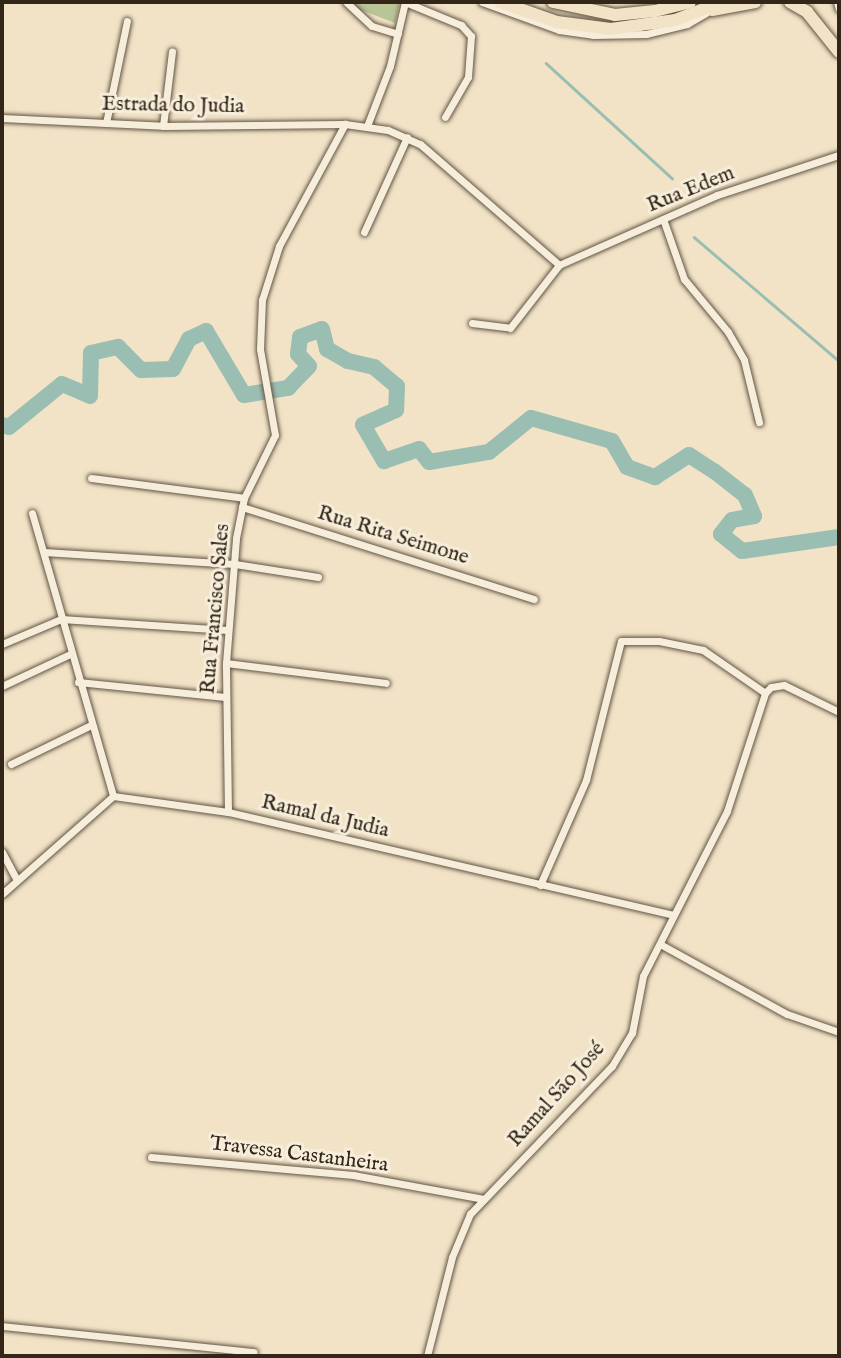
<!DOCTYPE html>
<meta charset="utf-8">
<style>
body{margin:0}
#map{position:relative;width:841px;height:1358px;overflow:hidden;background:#f2e3c7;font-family:"IM FELL English",serif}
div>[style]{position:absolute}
.green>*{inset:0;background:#b9c497}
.stream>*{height:2.5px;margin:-1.25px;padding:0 1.25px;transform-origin:1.25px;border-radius:1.25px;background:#9bbeb3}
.river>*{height:16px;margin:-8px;padding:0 8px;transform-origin:8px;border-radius:8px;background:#9bbeb3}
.roads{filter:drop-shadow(0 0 2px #625544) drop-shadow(0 0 2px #625544)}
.street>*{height:7px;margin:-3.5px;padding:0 3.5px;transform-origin:3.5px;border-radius:3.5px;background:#f7eddb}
.primary>*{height:12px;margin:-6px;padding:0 6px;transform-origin:6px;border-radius:6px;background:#f2e3c7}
span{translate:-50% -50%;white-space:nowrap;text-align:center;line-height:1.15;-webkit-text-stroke:6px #f7eddb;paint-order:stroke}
.street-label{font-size:21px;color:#322618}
.frame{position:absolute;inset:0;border:4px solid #322618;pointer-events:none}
</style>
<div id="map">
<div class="green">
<i style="clip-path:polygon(340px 2px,400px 2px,395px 23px)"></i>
</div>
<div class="stream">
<i style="left:546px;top:63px;width:171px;rotate:42.4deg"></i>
<i style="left:694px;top:237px;width:191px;rotate:40.5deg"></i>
</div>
<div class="river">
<i style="left:2px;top:425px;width:7px;rotate:16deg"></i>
<i style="left:9px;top:427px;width:68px;rotate:-39.1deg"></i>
<i style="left:62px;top:384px;width:30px;rotate:23deg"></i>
<i style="left:90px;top:396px;width:43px;rotate:-88.7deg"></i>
<i style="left:91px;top:353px;width:28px;rotate:-13deg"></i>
<i style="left:118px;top:347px;width:33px;rotate:45deg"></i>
<i style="left:141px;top:370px;width:32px;rotate:-2deg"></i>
<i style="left:173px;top:369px;width:34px;rotate:-62deg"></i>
<i style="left:189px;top:339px;width:19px;rotate:-25deg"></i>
<i style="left:206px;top:331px;width:74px;rotate:59.3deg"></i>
<i style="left:244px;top:395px;width:45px;rotate:-9deg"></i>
<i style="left:288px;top:388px;width:30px;rotate:-46deg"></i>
<i style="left:309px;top:366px;width:16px;rotate:-133deg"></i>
<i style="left:298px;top:354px;width:17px;rotate:-83deg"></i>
<i style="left:300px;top:337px;width:23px;rotate:-20deg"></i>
<i style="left:322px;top:329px;width:21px;rotate:76deg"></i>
<i style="left:327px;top:349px;width:24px;rotate:30deg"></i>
<i style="left:348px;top:361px;width:27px;rotate:13deg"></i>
<i style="left:374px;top:367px;width:30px;rotate:40deg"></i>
<i style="left:397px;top:386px;width:24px;rotate:92deg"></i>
<i style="left:396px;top:410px;width:36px;rotate:156deg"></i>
<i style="left:363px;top:425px;width:42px;rotate:59.7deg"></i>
<i style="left:384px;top:461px;width:37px;rotate:-19deg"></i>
<i style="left:419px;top:449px;width:16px;rotate:52deg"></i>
<i style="left:429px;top:462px;width:61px;rotate:-9.5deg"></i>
<i style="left:489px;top:452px;width:54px;rotate:-39deg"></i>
<i style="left:531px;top:418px;width:84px;rotate:15.9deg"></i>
<i style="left:612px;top:441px;width:30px;rotate:60deg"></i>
<i style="left:627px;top:467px;width:30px;rotate:20deg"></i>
<i style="left:655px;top:477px;width:40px;rotate:-32.9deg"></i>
<i style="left:689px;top:455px;width:30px;rotate:33deg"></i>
<i style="left:714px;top:471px;width:39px;rotate:38deg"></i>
<i style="left:745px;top:495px;width:23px;rotate:67deg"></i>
<i style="left:754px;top:516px;width:22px;rotate:170deg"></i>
<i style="left:732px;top:520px;width:18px;rotate:128deg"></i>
<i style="left:721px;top:534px;width:27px;rotate:39deg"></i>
<i style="left:742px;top:551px;width:98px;rotate:-8.2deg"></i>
</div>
<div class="roads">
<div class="street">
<i style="left:346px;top:2px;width:35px;rotate:43deg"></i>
<i style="left:372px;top:26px;width:27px;rotate:17deg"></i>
<i style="left:405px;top:2px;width:61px;rotate:22.3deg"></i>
<i style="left:461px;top:25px;width:15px;rotate:48deg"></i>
<i style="left:471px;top:36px;width:41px;rotate:94.2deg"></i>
<i style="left:468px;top:77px;width:46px;rotate:119.9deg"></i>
<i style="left:482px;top:2px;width:82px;rotate:20deg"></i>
<i style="left:559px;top:30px;width:34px;rotate:8deg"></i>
<i style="left:593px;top:35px;width:53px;rotate:-1.1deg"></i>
<i style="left:646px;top:34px;width:42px;rotate:-13.7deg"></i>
<i style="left:687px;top:24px;width:22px;rotate:-30deg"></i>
<i style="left:837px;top:2px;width:7px;rotate:74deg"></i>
<i style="left:2px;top:118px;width:161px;rotate:2.8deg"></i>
<i style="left:163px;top:126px;width:182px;rotate:-0.6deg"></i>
<i style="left:345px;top:124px;width:43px;rotate:7.9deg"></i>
<i style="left:388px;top:130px;width:35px;rotate:24deg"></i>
<i style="left:420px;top:144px;width:184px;rotate:41deg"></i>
<i style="left:106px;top:123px;width:104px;rotate:-78.4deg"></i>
<i style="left:163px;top:126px;width:75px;rotate:-83.1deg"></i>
<i style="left:367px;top:126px;width:64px;rotate:-69deg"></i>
<i style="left:390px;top:66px;width:66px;rotate:-76.8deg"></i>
<i style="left:663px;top:219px;width:64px;rotate:70.7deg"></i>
<i style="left:684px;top:279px;width:69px;rotate:50.3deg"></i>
<i style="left:728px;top:332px;width:32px;rotate:60deg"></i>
<i style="left:744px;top:360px;width:64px;rotate:76.4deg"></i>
<i style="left:364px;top:232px;width:104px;rotate:-65.6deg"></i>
<i style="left:559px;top:265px;width:173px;rotate:-23.9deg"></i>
<i style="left:717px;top:195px;width:128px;rotate:-18.2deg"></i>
<i style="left:472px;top:323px;width:38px;rotate:7deg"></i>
<i style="left:510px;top:328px;width:80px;rotate:-52.1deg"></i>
<i style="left:91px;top:478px;width:154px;rotate:7.4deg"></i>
<i style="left:242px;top:507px;width:306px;rotate:17.5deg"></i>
<i style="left:32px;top:513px;width:294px;rotate:74deg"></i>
<i style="left:44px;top:552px;width:191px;rotate:3.6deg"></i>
<i style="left:235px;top:564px;width:84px;rotate:8.9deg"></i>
<i style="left:2px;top:644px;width:64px;rotate:-23deg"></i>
<i style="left:61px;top:619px;width:167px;rotate:3.8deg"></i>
<i style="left:226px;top:663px;width:161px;rotate:7.1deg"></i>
<i style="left:78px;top:682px;width:148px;rotate:5.8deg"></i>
<i style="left:2px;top:686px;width:75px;rotate:-25.2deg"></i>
<i style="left:11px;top:764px;width:89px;rotate:-26deg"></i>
<i style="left:228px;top:812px;width:149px;rotate:-90.8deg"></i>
<i style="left:226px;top:663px;width:125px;rotate:-85.4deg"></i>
<i style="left:236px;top:538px;width:41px;rotate:-78.7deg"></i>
<i style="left:244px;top:498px;width:70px;rotate:-63.8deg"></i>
<i style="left:275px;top:435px;width:87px;rotate:-99.9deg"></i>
<i style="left:260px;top:349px;width:49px;rotate:-87.7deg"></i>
<i style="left:262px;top:300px;width:57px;rotate:-72.5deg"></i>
<i style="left:279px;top:246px;width:139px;rotate:-61.6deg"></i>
<i style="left:2px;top:852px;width:32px;rotate:62deg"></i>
<i style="left:540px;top:885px;width:115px;rotate:-66.3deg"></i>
<i style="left:586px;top:780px;width:143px;rotate:-75.9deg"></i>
<i style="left:621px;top:641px;width:38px"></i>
<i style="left:659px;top:641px;width:45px;rotate:11.6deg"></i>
<i style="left:703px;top:650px;width:75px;rotate:34.7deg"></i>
<i style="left:2px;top:894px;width:148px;rotate:-41.4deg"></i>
<i style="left:113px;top:796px;width:116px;rotate:7.9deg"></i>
<i style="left:228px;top:812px;width:457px;rotate:13deg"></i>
<i style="left:660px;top:944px;width:145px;rotate:28.9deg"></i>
<i style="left:787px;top:1014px;width:55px;rotate:19.1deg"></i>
<i style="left:151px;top:1157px;width:203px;rotate:5.1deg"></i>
<i style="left:353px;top:1175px;width:133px;rotate:10.4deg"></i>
<i style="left:2px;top:1326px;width:253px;rotate:5.9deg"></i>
<i style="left:427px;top:1356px;width:102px;rotate:-75.8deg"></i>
<i style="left:452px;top:1257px;width:47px;rotate:-67.3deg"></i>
<i style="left:470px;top:1214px;width:205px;rotate:-46.2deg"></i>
<i style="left:612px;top:1066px;width:39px;rotate:-59deg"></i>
<i style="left:632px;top:1033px;width:58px;rotate:-79.1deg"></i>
<i style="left:643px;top:976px;width:185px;rotate:-63deg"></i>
<i style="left:727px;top:811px;width:124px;rotate:-72.1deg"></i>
<i style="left:765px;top:693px;width:8px;rotate:-45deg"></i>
<i style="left:771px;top:687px;width:13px;rotate:-9deg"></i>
<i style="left:784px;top:685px;width:61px;rotate:26.1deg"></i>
</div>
<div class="primary">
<i style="left:500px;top:2px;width:60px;rotate:19.3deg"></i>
<i style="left:557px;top:22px;width:54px;rotate:7.4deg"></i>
<i style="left:611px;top:29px;width:65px;rotate:-8deg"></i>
<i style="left:675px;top:20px;width:50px;rotate:-21deg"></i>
<i style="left:553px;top:2px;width:63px;rotate:11.8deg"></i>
<i style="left:615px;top:15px;width:40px;rotate:-5.7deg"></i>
<i style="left:655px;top:11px;width:36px;rotate:-14deg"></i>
<i style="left:790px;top:2px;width:20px;rotate:30deg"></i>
<i style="left:807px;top:12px;width:51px;rotate:51.3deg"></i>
<i style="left:712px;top:10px;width:44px;rotate:-10.5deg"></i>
</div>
</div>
<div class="street-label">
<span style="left:173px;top:106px;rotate:1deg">Estrada do Judia</span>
<span style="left:691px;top:190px;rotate:-22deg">Rua Edem</span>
<span style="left:393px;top:536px;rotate:17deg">Rua Rita Seimone</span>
<span style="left:216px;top:609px;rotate:-85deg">Rua Francisco Sales</span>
<span style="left:325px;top:817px;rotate:13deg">Ramal da Judia</span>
<span style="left:557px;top:1095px;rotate:-48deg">Ramal São José</span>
<span style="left:299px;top:1155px;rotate:7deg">Travessa Castanheira</span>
</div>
<div class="frame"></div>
</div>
